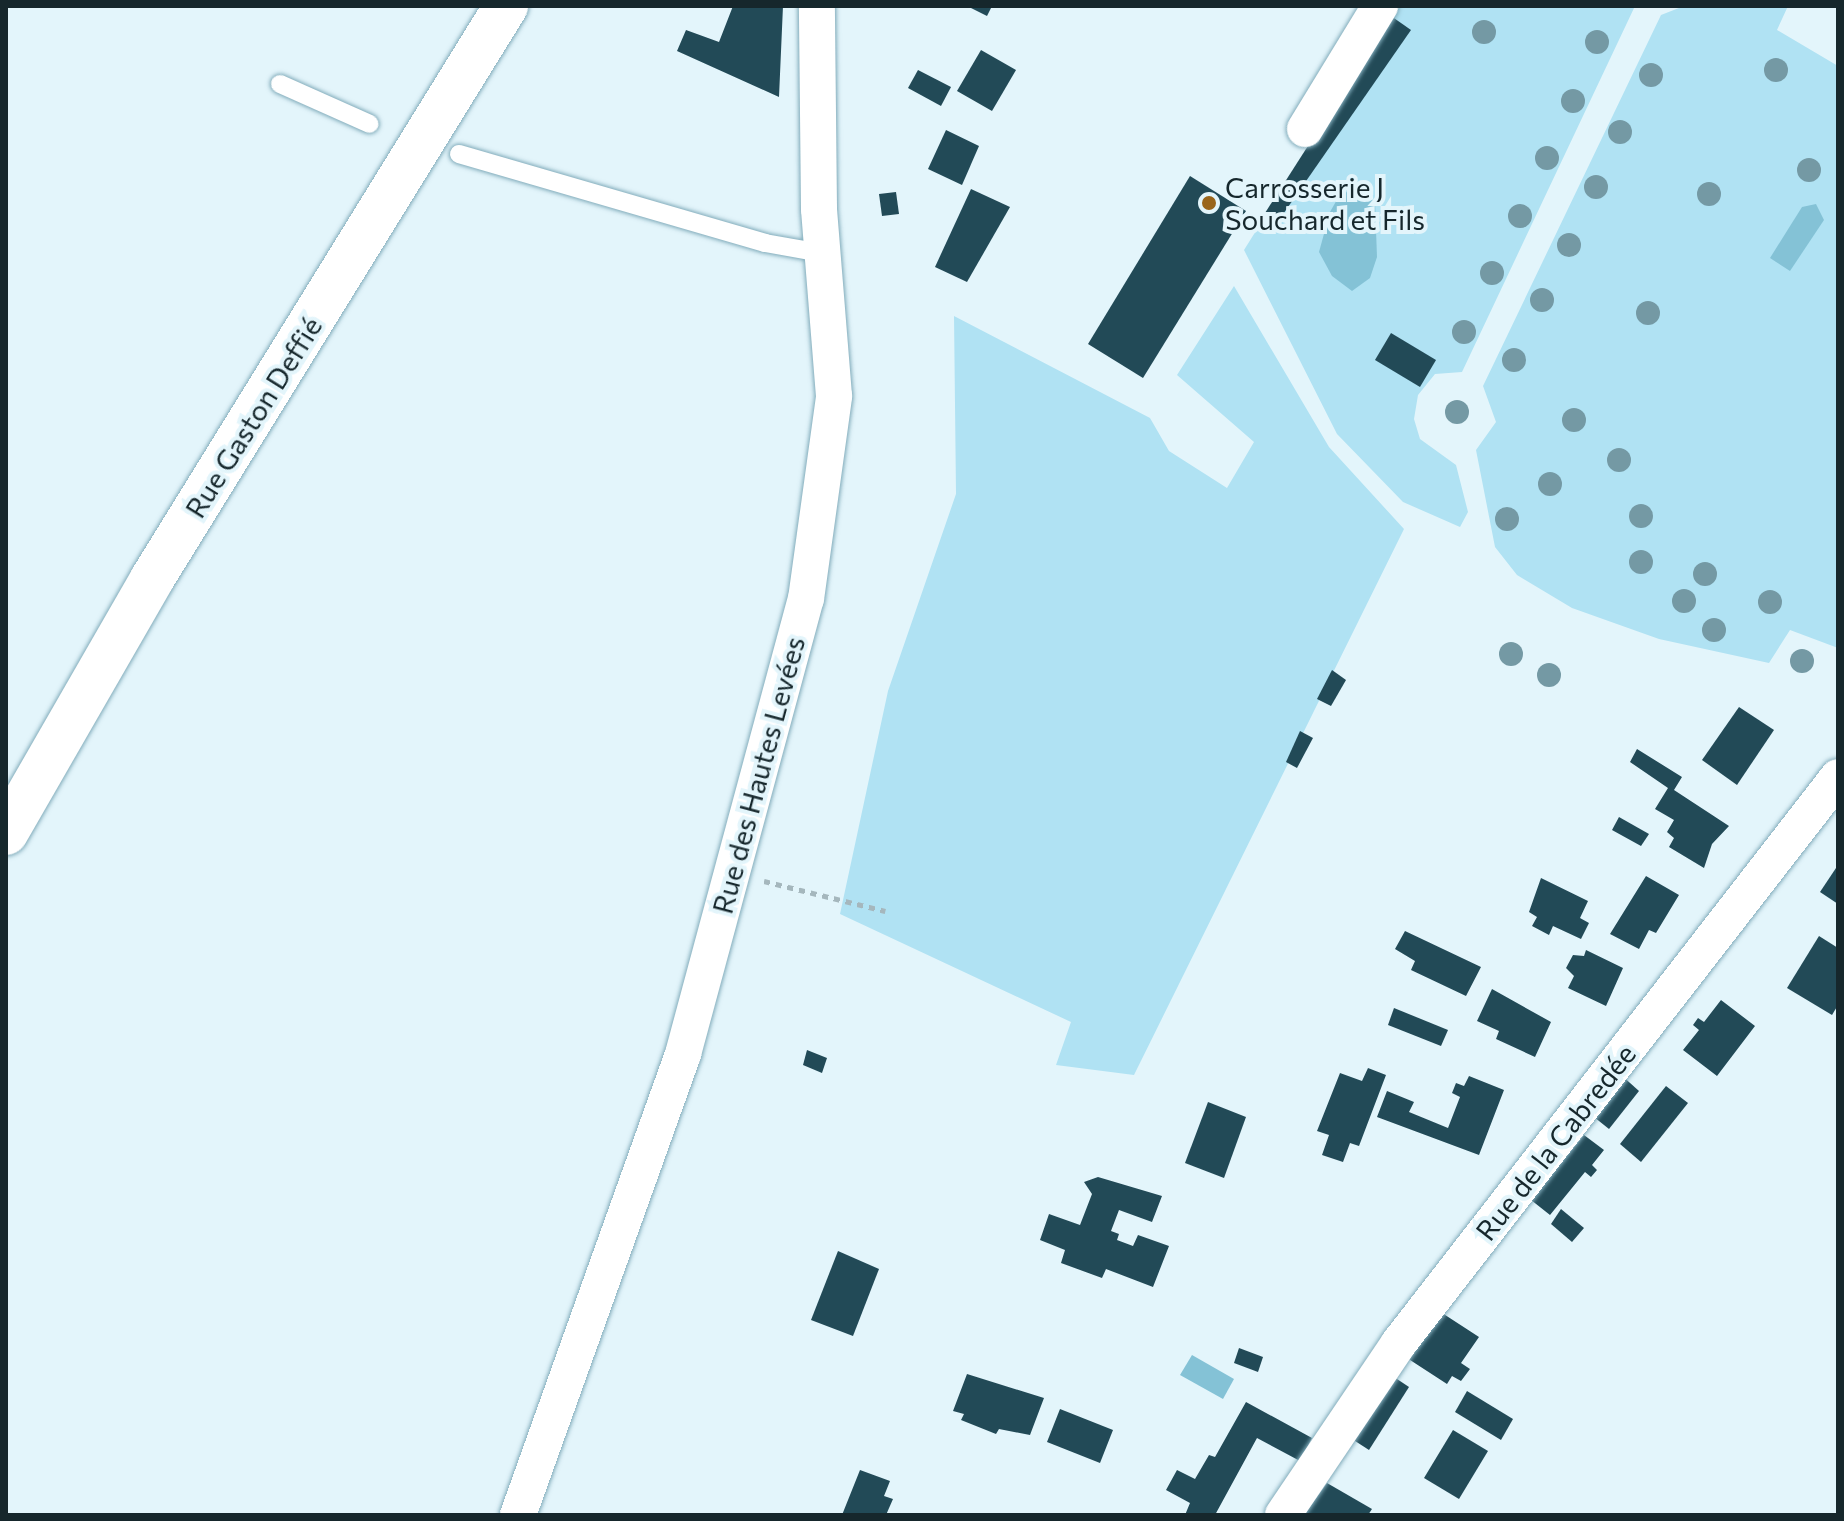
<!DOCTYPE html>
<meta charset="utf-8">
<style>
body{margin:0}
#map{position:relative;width:1844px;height:1521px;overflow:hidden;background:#e3f5fb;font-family:Commissioner,sans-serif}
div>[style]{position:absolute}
.green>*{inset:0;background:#b0e2f3}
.water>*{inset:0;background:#84c2d6}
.building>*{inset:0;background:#224a57}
.path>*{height:5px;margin-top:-2.5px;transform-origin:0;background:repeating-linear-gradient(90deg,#a5b7bd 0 6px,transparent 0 12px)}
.roads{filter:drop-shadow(0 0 2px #82acbb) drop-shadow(0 0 2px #82acbb)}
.lane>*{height:18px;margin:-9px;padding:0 9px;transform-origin:9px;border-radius:9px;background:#fff}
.street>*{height:36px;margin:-18px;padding:0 18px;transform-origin:18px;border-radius:18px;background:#fff}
.secondary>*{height:44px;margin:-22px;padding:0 22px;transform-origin:22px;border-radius:22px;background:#fff}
.trees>*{width:24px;height:24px;margin:-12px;border-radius:50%;background:#7499a4}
.dots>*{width:22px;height:22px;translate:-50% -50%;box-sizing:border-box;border:4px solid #e3f5fb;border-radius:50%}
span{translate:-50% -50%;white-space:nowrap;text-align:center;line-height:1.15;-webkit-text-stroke:8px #e3f5fb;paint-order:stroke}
.poi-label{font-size:28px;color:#16272c}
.left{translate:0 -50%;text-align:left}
.street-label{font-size:28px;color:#16272c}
.frame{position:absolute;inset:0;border:8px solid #16272c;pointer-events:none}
</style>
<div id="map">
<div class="green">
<i style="clip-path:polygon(1397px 6px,1635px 6px,1462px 372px,1435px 374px,1418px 395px,1414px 419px,1420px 439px,1456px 465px,1468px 512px,1460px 527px,1403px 502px,1337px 434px,1244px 250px)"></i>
<i style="clip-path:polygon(1684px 6px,1788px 6px,1777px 30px,1838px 66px,1838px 648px,1790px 630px,1769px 663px,1659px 639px,1572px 608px,1517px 575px,1495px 547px,1476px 450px,1496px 422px,1483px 386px,1661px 15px)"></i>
<i style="clip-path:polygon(1234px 286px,1329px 447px,1404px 529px,1134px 1075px,1056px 1065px,1071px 1022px,840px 914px,888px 691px,956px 494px,954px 316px,1150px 418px,1169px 451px,1227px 488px,1254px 442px,1177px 375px)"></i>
</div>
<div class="water">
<i style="clip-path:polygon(1353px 189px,1375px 201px,1377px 257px,1370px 278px,1352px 291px,1332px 276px,1319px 252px,1330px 212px,1339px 196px)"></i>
<i style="clip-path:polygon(1816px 204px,1824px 220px,1790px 271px,1770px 258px,1802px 207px)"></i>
<i style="clip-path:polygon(1192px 1355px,1234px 1379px,1223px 1399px,1180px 1375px)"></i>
</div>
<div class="building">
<i style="clip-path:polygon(733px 6px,783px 6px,779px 97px,677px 51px,686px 30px,719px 42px)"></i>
<i style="clip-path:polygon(967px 6px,992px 6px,987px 16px)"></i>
<i style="clip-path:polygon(1391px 16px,1411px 30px,1270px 233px,1258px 224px)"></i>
<i style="clip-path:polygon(981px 50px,1016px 70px,992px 111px,957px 91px)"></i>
<i style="clip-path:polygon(918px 70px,951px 87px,941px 106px,908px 88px)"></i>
<i style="clip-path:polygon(946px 130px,979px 146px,962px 185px,928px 169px)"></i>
<i style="clip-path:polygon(1190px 176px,1246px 211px,1143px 378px,1088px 344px)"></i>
<i style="clip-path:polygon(971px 189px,1010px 207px,967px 282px,935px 267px)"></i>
<i style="clip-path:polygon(896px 192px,899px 214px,882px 216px,879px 194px)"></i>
<i style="clip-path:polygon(1391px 333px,1436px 360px,1420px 387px,1375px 360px)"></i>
<i style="clip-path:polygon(1332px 670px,1346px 680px,1331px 706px,1317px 699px)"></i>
<i style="clip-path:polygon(1739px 707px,1774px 730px,1737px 785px,1702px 760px)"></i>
<i style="clip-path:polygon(1300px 731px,1313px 738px,1297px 768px,1286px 762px)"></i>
<i style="clip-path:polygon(1637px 749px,1682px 777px,1674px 790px,1729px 826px,1712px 844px,1704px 868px,1669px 847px,1674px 838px,1667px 832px,1674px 820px,1655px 809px,1668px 788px,1630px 762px)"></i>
<i style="clip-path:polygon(1619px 817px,1649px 834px,1641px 846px,1612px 830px)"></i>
<i style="clip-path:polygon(1838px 865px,1838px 904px,1820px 892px)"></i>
<i style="clip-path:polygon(1646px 876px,1679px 895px,1656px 933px,1649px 930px,1639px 949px,1610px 934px)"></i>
<i style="clip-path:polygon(1541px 878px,1588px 901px,1580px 918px,1589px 923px,1581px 939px,1553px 926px,1549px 935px,1532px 926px,1537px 917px,1529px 912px)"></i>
<i style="clip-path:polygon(1405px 931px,1481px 967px,1466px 996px,1411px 970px,1415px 961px,1395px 949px)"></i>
<i style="clip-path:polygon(1819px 936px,1838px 948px,1838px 1005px,1832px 1015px,1787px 988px)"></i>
<i style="clip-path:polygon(1586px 950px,1623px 968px,1606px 1006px,1568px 988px,1574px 976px,1566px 968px,1573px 955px,1584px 956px)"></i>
<i style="clip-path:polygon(1492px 989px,1551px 1022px,1535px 1057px,1496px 1039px,1499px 1031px,1477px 1021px)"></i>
<i style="clip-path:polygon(1721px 1000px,1755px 1026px,1717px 1076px,1683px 1050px,1699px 1030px,1693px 1025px,1698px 1018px,1704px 1022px)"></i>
<i style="clip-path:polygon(1394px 1008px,1448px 1030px,1441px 1046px,1388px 1025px)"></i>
<i style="clip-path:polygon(807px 1050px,827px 1058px,822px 1073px,803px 1065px)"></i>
<i style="clip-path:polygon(1368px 1068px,1386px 1075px,1359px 1146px,1350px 1143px,1343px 1162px,1322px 1155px,1329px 1135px,1317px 1131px,1340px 1073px,1362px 1081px)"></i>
<i style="clip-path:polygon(1620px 1074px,1639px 1091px,1609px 1129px,1589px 1113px)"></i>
<i style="clip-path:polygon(1469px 1076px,1504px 1090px,1479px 1155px,1377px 1117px,1387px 1091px,1414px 1102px,1409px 1112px,1448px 1128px,1460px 1097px,1452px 1093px,1456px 1083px,1464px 1086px)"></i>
<i style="clip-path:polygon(1666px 1086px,1688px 1103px,1641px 1162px,1620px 1144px)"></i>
<i style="clip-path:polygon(1208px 1102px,1246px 1117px,1224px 1178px,1185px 1163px)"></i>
<i style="clip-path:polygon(1584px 1135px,1604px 1150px,1592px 1165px,1597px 1170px,1591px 1177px,1585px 1172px,1550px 1215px,1526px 1196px,1544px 1184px)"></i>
<i style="clip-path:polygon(1098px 1177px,1162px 1196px,1152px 1222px,1119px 1210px,1111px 1231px,1119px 1234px,1117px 1240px,1133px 1246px,1138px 1235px,1169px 1246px,1153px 1287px,1106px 1269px,1102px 1278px,1061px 1263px,1065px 1250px,1040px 1240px,1049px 1214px,1080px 1225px,1092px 1194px,1084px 1182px)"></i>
<i style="clip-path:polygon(1561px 1209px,1584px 1228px,1572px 1242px,1551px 1224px)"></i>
<i style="clip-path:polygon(838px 1251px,879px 1269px,853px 1336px,811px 1320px)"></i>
<i style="clip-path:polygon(1439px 1311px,1479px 1337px,1461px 1363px,1470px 1369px,1461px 1381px,1452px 1376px,1447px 1384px,1407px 1358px)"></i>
<i style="clip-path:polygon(1239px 1348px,1263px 1357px,1258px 1372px,1234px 1363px)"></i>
<i style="clip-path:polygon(967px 1374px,1044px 1398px,1030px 1435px,999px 1429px,996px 1434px,961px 1420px,964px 1414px,953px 1411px)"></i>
<i style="clip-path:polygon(1394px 1377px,1409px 1387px,1369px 1450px,1352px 1439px)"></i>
<i style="clip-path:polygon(1467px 1391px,1513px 1419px,1501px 1440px,1455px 1412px)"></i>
<i style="clip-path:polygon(1246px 1402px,1312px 1438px,1300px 1461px,1257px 1438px,1215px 1515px,1185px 1515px,1190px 1503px,1166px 1490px,1177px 1470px,1195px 1479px,1209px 1455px,1215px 1457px)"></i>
<i style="clip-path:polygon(1060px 1409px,1113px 1430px,1100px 1463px,1047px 1442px)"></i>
<i style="clip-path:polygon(1453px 1430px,1488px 1451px,1459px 1499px,1424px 1478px)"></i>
<i style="clip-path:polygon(860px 1470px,890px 1481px,884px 1496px,893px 1499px,886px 1515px,842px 1515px)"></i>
<i style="clip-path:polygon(1327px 1483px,1372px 1509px,1368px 1515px,1304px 1515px)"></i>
</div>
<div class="path">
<i style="left:764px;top:881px;width:125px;rotate:13.9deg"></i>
</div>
<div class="roads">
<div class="lane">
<i style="left:280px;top:84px;width:98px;rotate:24deg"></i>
<i style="left:459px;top:154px;width:319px;rotate:16.2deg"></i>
<i style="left:765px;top:243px;width:58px;rotate:10deg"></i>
</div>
<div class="street">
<i style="left:1305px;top:129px;width:144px;rotate:-58.6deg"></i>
<i style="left:518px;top:1515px;width:490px;rotate:-70.3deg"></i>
<i style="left:683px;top:1054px;width:471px;rotate:-74.9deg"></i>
<i style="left:806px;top:599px;width:205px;rotate:-82.1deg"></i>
<i style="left:834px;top:396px;width:188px;rotate:-94.6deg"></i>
<i style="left:819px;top:209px;width:203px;rotate:-90.6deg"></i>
<i style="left:1283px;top:1515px;width:207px;rotate:-56deg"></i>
<i style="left:1399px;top:1343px;width:716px;rotate:-52.2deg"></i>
</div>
<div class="secondary">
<i style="left:6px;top:833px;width:293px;rotate:-60.1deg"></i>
<i style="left:152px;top:579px;width:674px;rotate:-58.29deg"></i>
</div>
</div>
<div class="trees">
<i style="left:1484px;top:32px"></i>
<i style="left:1597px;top:42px"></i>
<i style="left:1776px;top:70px"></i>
<i style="left:1651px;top:75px"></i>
<i style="left:1573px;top:101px"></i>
<i style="left:1620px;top:132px"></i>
<i style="left:1547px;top:158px"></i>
<i style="left:1809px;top:170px"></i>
<i style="left:1596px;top:187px"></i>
<i style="left:1709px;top:194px"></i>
<i style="left:1520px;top:216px"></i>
<i style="left:1569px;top:245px"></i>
<i style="left:1492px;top:273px"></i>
<i style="left:1542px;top:300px"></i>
<i style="left:1648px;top:313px"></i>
<i style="left:1464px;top:332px"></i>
<i style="left:1514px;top:360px"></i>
<i style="left:1457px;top:412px"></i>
<i style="left:1574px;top:420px"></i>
<i style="left:1619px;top:460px"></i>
<i style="left:1550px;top:484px"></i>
<i style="left:1641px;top:516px"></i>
<i style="left:1507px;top:519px"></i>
<i style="left:1641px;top:562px"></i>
<i style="left:1705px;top:574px"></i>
<i style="left:1684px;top:601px"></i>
<i style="left:1770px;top:602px"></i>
<i style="left:1714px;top:630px"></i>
<i style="left:1511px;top:654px"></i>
<i style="left:1802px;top:661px"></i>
<i style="left:1549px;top:675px"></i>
</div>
<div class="dots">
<i style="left:1209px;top:203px;background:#99651b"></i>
</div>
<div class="poi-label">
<span class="left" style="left:1225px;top:203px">Carrosserie J<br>Souchard et Fils</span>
</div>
<div class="street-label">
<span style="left:253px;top:417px;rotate:-58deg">Rue Gaston Deffié</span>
<span style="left:758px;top:775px;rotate:-75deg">Rue des Hautes Levées</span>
<span style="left:1555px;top:1142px;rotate:-52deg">Rue de la Cabredée</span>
</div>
<div class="frame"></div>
</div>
